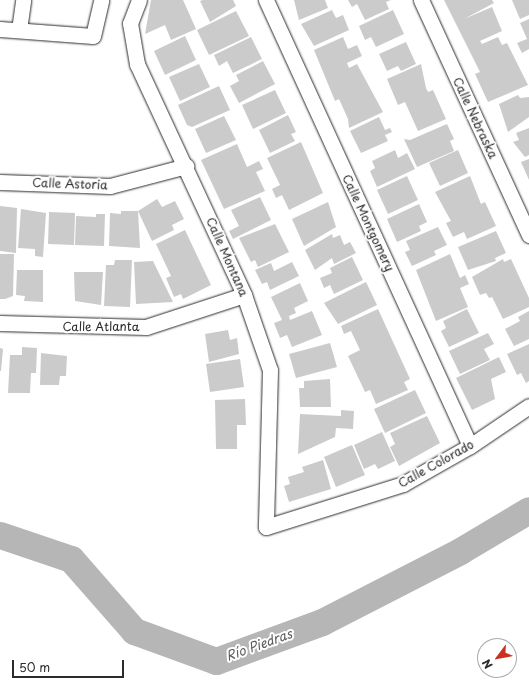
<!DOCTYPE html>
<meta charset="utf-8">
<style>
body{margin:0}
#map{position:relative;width:529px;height:690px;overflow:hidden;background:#fff;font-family:"Playpen Sans",sans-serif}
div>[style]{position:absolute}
.river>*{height:27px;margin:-13.5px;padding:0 13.5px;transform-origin:13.5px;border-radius:13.5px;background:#b6b6b6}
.building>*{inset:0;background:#cbcbcb}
.roads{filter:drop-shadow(0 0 1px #2b2b2b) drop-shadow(0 0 1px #2b2b2b)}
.minor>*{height:15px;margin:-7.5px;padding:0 7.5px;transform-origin:7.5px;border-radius:7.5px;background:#fff}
span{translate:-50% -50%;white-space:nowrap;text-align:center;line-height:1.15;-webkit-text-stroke:4px #fff;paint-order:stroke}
.street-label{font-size:12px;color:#2b2b2b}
.water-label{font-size:13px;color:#5c5c5c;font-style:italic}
.north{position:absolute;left:477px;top:638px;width:40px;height:40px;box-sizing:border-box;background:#fff;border:1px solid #aaa;border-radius:50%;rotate:238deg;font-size:11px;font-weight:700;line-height:16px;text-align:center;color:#2b2b2b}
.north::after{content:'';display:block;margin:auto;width:14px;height:18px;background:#c8321e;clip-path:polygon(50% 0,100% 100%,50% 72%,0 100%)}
.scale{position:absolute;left:12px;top:660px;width:112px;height:18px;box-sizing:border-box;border:2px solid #2b2b2b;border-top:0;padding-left:5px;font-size:12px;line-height:14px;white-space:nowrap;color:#2b2b2b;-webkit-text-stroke:3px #fff;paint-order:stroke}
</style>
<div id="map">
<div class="river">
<i style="left:0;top:535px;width:75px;rotate:18.7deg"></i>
<i style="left:71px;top:559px;width:96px;rotate:48.8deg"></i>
<i style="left:134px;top:631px;width:87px;rotate:20.1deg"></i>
<i style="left:216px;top:661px;width:113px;rotate:-20.2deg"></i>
<i style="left:322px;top:622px;width:155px;rotate:-27.2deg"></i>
<i style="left:460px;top:551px;width:80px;rotate:-30.7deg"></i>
</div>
<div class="building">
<i style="clip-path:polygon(151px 0,183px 0,196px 29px,171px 40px,165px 25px,145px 34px)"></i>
<i style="clip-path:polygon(203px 0,233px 0,236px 6px,210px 22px,200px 1px)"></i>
<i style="clip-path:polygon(294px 0,325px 0,328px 8px,299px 20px)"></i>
<i style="clip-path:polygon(348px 0,391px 0,386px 2px,389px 9px,365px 20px,357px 4px,352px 7px)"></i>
<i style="clip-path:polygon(444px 0,492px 0,494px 3px,464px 19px,492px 7px,502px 31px,480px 41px,482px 44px,498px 37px,502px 45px,507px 43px,528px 85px,488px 102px,475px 74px,480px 72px)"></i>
<i style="clip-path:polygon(512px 0,529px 0,529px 15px,520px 19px)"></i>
<i style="clip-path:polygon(332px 10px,336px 18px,343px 15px,349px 30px,314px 46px,301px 24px)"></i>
<i style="clip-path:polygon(393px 10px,404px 34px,376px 47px,371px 37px,365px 40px,359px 26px)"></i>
<i style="clip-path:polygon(236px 11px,249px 36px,209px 55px,197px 30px)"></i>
<i style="clip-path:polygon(529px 19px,529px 49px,522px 53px,517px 43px,527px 39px,520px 23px)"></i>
<i style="clip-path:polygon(185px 36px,196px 60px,165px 75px,154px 51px)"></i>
<i style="clip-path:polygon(251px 37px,262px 59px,233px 73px,227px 61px,219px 66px,214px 55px)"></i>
<i style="clip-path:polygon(343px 37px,348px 49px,357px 45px,362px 56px,347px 63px,349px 68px,357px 64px,383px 112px,349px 128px,348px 119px,339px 99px,335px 101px,314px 50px)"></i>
<i style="clip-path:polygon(406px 42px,416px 64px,401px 71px,398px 66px,387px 71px,379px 54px)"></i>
<i style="clip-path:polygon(263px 61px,275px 84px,239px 103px,230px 86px,239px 81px,236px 75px)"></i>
<i style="clip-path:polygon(199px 64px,210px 87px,180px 101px,169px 77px)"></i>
<i style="clip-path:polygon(421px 64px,426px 88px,428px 92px,433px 90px,446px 119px,418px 131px,405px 102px,398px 105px,387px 79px)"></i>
<i style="clip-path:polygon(219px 86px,230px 110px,192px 127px,187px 125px,178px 105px)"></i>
<i style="clip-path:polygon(275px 90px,286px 113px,253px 129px,242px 105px)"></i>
<i style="clip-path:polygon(518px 95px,520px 98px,529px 97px,529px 117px,508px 132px,499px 104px)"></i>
<i style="clip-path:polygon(288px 115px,296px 132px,291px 134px,295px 141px,270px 153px,259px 130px)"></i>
<i style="clip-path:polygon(224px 116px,236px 140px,206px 153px,195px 129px)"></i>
<i style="clip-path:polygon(379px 117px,385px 130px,390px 128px,392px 132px,385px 135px,388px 141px,361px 153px,350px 131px)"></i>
<i style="clip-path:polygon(447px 124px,454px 139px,450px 141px,454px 151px,417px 167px,404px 139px,410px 140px)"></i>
<i style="clip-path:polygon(529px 128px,529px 155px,525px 157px,513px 142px,519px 140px,516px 133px)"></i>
<i style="clip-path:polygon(301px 142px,323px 193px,289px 210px,282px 195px,276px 198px,272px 189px,280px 185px,267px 158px)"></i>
<i style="clip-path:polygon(237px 144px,247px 167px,259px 161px,263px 169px,256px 172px,265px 191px,224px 209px,201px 160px)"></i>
<i style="clip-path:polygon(395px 150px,398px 158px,407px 153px,415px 169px,377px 187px,370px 171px,375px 168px,372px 161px)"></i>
<i style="clip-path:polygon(458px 150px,468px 173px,440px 186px,429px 163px)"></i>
<i style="clip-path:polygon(529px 159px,529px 180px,521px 162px)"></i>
<i style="clip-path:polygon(407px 176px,418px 200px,388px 214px,377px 190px)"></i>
<i style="clip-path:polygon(470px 176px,481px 204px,485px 202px,496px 226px,467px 239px,464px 232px,453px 237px,446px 223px,451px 221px,435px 192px)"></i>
<i style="clip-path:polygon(260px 197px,271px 220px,233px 239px,229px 231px,239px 226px,231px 210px)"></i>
<i style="clip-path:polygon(157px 199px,162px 207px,175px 201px,184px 219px,172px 225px,174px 230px,152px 241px,138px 211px)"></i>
<i style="clip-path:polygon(328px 202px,336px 227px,304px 246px,292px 219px)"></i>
<i style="clip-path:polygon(419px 204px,427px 222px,419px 226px,421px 231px,397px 242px,387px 219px)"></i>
<i style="clip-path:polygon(0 206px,17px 208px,16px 253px,0 251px)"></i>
<i style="clip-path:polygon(21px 209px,46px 213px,43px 257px,35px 256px,35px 249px,18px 248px)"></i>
<i style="clip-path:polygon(121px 211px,138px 211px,140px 248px,109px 246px,110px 213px,121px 214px)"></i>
<i style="clip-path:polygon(49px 212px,75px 213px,74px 245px,48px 244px)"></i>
<i style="clip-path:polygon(96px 214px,105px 214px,104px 246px,75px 245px,76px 216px,96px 217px)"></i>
<i style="clip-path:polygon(275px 224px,289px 252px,258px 267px,255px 260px,251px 262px,239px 238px)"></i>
<i style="clip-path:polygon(438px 227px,447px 245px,434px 251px,436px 255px,412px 266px,405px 252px,410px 250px,406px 241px)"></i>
<i style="clip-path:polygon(185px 230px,211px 285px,183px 299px,181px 294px,174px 297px,166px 278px,171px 276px,156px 244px)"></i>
<i style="clip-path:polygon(496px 231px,506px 253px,495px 258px,496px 261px,468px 270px,458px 247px)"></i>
<i style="clip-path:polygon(332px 234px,333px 238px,340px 235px,344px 245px,350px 242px,356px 253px,334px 264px,332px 258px,315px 270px,305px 250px)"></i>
<i style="clip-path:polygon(0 254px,14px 254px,13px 296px,5px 299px,0 299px)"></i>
<i style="clip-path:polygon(450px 254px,460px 278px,465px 275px,469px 284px,460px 288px,468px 307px,436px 321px,416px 270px)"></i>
<i style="clip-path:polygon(352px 257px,363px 280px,334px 294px,330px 285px,324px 288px,320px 278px,332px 273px,330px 268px)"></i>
<i style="clip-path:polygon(503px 259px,504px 262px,511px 259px,529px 298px,529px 307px,503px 319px,492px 297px,489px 298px,486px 293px,480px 295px,472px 277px)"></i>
<i style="clip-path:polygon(115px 260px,132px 260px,130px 307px,104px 306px,106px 265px,114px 265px)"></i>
<i style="clip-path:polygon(153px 261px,173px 302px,136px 304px,134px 262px)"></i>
<i style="clip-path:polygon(292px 262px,299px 276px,270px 290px,267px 282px,262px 284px,255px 270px,271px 263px,274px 271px)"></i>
<i style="clip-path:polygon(17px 270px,43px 270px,43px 302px,24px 301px,25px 296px,16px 295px)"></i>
<i style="clip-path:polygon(74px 272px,103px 272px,101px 305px,75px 301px)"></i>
<i style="clip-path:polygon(366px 282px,377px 305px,338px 324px,324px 303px)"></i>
<i style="clip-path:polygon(300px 283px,308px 301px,294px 308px,296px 313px,289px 316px,290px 320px,312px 311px,322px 335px,292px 347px,287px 335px,280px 338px,274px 323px,282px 320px,271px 297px)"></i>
<i style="clip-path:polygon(378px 309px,410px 379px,404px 382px,408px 390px,376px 404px,370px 390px,365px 392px,348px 356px,360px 350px,351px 331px,344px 334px,341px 326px)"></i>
<i style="clip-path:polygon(467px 309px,479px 333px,449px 347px,441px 331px,446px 328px,443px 321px)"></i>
<i style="clip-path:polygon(529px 311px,529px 339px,514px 346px,505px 329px,520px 321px,518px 317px)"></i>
<i style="clip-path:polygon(228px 330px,230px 340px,237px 338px,239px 354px,209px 362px,205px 334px)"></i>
<i style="clip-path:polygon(488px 333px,494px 344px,484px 349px,490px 360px,460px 374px,449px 351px)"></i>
<i style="clip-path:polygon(330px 343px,337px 367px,296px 378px,289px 354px)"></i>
<i style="clip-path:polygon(529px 344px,529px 381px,526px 383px,521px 373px,517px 375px,507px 354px)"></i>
<i style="clip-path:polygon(22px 347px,37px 348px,36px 373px,31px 373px,30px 393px,8px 393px,10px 355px,22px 355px)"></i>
<i style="clip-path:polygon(0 348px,3px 349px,1px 371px,0 371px)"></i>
<i style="clip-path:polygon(41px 353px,67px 356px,66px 376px,60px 376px,59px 385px,40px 385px)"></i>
<i style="clip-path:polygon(499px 357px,506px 372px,491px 379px,495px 399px,472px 410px,456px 378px)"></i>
<i style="clip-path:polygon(240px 359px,244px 387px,210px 392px,206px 364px)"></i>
<i style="clip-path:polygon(330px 379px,331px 407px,300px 407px,299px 388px,304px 388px,304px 381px)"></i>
<i style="clip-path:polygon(415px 390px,426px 413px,385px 433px,374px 409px)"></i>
<i style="clip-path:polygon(245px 399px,246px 425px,237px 425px,237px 449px,216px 449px,215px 400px)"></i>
<i style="clip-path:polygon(341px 410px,354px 411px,353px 429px,336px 428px,335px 437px,298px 454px,300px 414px,341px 416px)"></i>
<i style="clip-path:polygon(427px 416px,440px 443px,399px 466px,390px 447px,395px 444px,390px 433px)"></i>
<i style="clip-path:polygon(382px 432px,395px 461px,378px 469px,375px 464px,364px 469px,354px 445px)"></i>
<i style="clip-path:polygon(352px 445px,365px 475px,336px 487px,324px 457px)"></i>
<i style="clip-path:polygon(323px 460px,331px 489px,289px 502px,284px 486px,290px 484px,288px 477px,304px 472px,302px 467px)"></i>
</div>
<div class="roads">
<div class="minor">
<i style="left:139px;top:0;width:25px;rotate:111deg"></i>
<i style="left:130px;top:23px;width:42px;rotate:80.3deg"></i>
<i style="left:137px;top:64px;width:255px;rotate:65.1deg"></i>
<i style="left:244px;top:295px;width:79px;rotate:70.9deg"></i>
<i style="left:270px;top:370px;width:157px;rotate:91.5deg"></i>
<i style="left:266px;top:527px;width:144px;rotate:-17.4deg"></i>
<i style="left:403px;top:484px;width:77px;rotate:-29.6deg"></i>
<i style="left:470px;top:446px;width:71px;rotate:-34.1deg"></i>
<i style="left:266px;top:0;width:490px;rotate:65.4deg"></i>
<i style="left:421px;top:0;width:259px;rotate:65.3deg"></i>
<i style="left:0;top:29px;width:93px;rotate:4.3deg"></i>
<i style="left:93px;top:36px;width:37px;rotate:-77deg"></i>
<i style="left:19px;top:30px;width:30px;rotate:-82deg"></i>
<i style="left:0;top:182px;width:110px;rotate:2.1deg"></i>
<i style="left:110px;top:186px;width:79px;rotate:-14.7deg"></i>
<i style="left:0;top:323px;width:146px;rotate:1.6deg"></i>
<i style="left:146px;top:327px;width:103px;rotate:-18.1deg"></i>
</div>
</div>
<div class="street-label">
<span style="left:475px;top:118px;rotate:65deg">Calle Nebraska</span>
<span style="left:70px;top:184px;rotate:2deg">Calle Astoria</span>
<span style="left:368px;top:223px;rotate:65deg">Calle Montgomery</span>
<span style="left:227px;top:257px;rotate:66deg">Calle Montana</span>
<span style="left:101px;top:327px">Calle Atlanta</span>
<span style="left:436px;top:464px;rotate:-29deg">Calle Colorado</span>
</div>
<div class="water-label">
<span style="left:259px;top:645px;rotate:-20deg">Río Piedras</span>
</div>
<div class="north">N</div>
<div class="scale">50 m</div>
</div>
